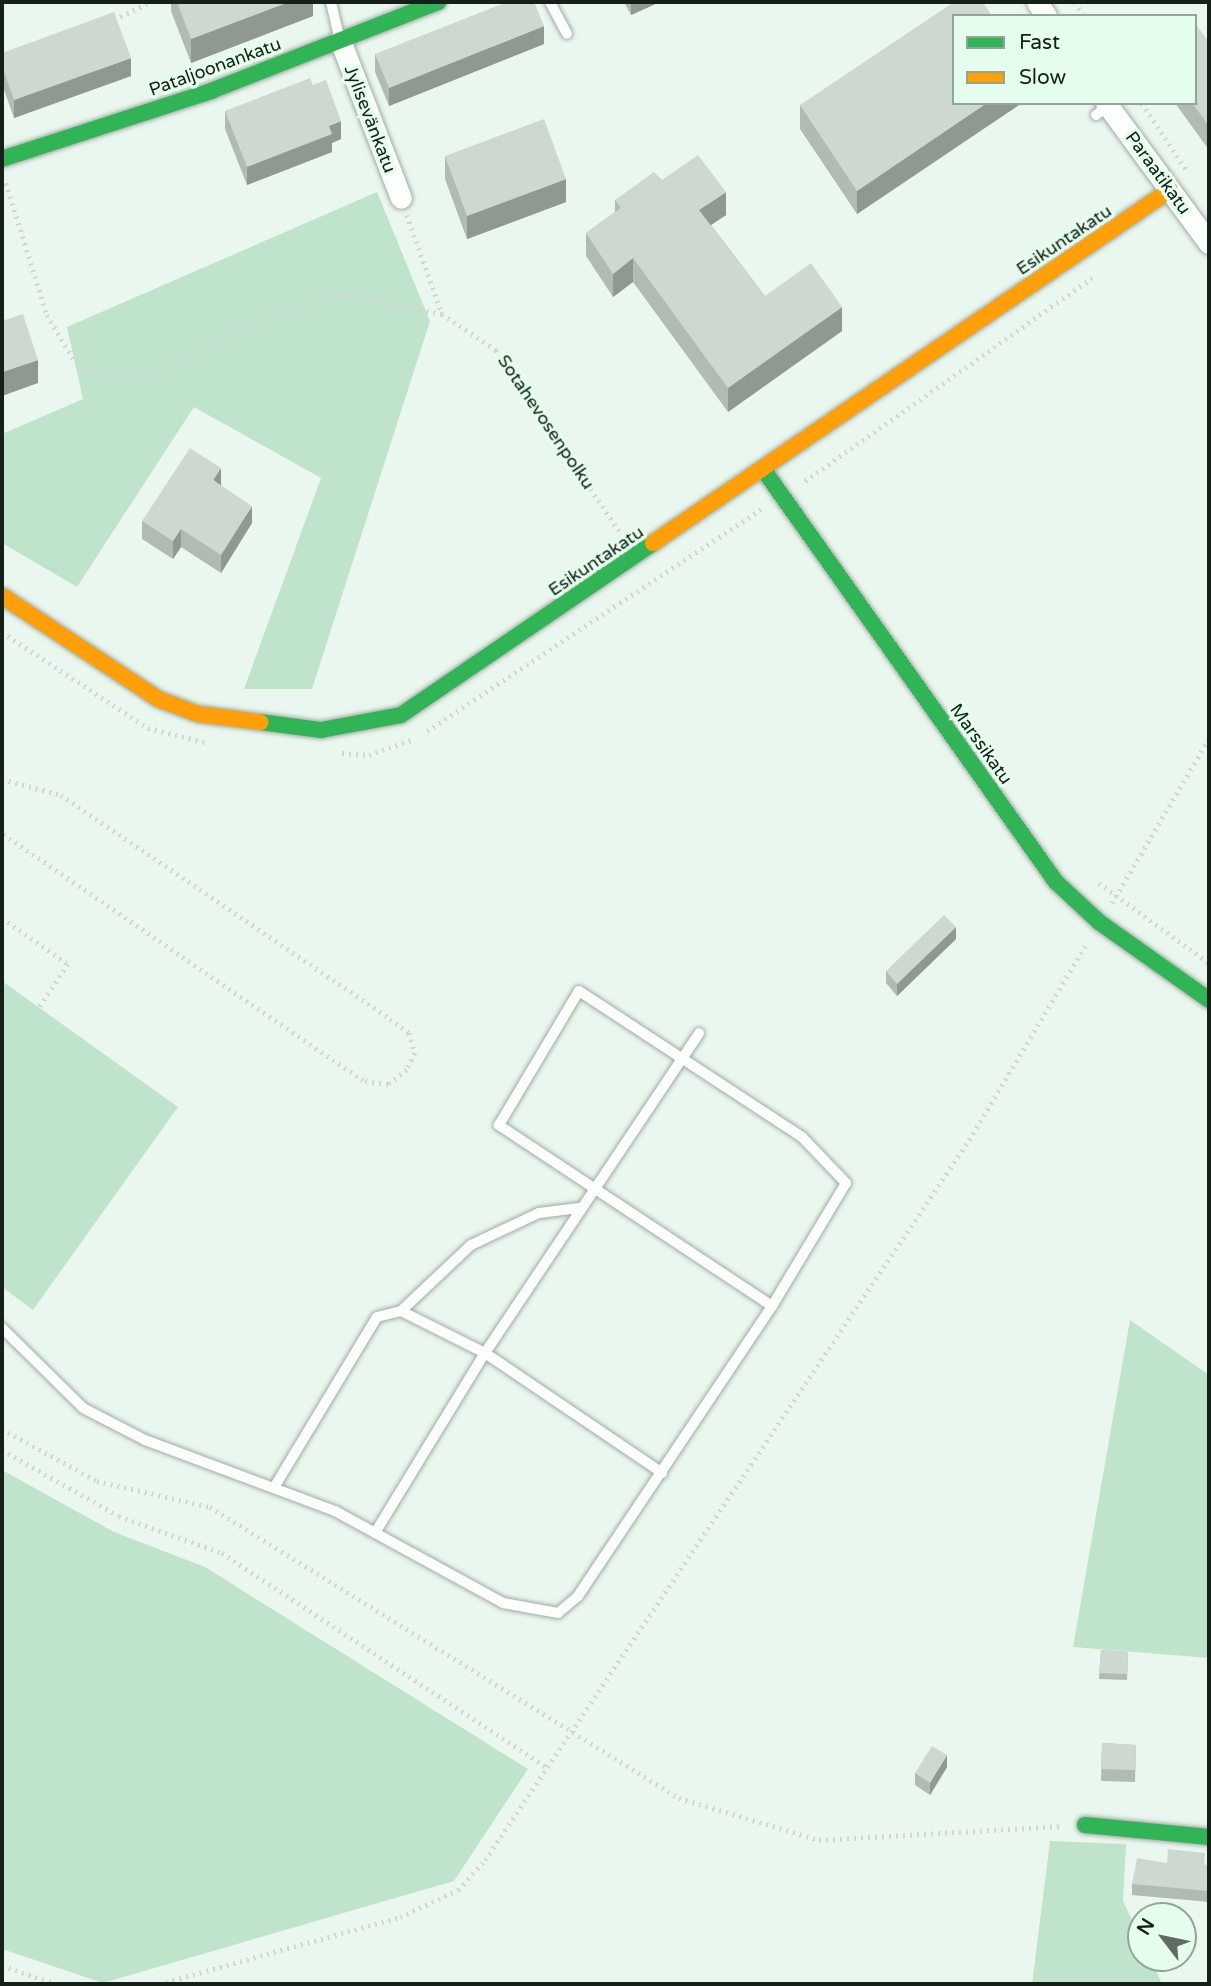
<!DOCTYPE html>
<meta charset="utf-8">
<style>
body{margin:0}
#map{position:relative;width:1211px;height:1986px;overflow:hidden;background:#eaf7ee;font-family:"Varela Round",sans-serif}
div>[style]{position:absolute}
.green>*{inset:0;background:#c0e4cb}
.path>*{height:4.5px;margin-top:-2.25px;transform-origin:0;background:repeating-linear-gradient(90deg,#d3d7d4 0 2px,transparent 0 7px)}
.roads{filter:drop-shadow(0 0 2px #a0aca4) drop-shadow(0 0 2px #a0aca4)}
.lane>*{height:10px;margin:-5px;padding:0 5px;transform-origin:5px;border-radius:5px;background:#fcfefc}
.street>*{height:21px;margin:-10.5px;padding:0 10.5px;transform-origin:10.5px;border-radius:10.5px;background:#fcfefc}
.fast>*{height:16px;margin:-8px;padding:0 8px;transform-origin:8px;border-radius:8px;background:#30b455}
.slow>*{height:16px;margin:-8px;padding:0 8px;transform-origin:8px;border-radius:8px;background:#ff9f0a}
.wall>*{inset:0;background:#b0bbb3}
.shaded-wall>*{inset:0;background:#909892}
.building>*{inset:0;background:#cdd9d0}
span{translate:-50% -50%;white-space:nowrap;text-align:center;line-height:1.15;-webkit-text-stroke:7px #e4fdec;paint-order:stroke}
.street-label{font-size:18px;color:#152018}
.frame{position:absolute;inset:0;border:4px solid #152018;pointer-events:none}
.legend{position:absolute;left:952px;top:14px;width:245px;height:91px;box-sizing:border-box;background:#e4fdec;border:2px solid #91a597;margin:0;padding:9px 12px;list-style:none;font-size:21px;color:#152018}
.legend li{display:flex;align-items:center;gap:14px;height:35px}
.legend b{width:35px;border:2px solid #91a597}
.north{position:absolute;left:1127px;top:1902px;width:70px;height:70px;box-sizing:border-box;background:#e4fdec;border:2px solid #91a597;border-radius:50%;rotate:302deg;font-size:19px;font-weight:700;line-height:28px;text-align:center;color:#152018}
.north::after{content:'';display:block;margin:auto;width:24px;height:32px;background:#606b63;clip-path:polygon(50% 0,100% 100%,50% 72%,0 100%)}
</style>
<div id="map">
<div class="green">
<i style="clip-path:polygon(377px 192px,430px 321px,312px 689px,244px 689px,321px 478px,194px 407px,77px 587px,2px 543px,2px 434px,83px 399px,67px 327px)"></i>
<i style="clip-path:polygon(2px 981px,178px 1107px,33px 1310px,2px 1287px)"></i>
<i style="clip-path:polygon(1130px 1320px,1209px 1375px,1209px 1658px,1073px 1647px)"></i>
<i style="clip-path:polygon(2px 1470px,114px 1532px,205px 1567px,528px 1769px,454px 1881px,103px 1983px,2px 1949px)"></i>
<i style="clip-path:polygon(1050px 1841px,1126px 1844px,1123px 1901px,1141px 1939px,1141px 1958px,1150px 1958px,1162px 1984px,1032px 1984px)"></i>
</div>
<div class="path">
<i style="left:1075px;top:2px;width:17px;rotate:57deg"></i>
<i style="left:114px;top:20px;width:40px;rotate:-26.6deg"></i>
<i style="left:1142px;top:103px;width:82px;rotate:56.5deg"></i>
<i style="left:6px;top:183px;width:138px;rotate:72.7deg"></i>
<i style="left:47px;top:315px;width:56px;rotate:58.9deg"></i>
<i style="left:76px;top:363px;width:36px;rotate:28deg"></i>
<i style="left:108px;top:380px;width:39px;rotate:-3deg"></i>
<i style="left:147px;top:378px;width:107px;rotate:-27.8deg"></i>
<i style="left:242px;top:328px;width:107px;rotate:-17.9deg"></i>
<i style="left:344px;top:295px;width:100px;rotate:11deg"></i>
<i style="left:407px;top:215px;width:105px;rotate:70.5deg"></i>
<i style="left:442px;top:314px;width:65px;rotate:33.7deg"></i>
<i style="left:496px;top:350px;width:224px;rotate:55.7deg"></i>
<i style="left:805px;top:481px;width:353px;rotate:-35.3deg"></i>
<i style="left:2px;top:632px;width:175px;rotate:33.3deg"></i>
<i style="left:148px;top:728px;width:62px;rotate:14deg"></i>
<i style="left:427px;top:731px;width:401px;rotate:-33.6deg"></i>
<i style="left:342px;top:753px;width:27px;rotate:4deg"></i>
<i style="left:369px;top:755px;width:45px;rotate:-19.7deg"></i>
<i style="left:2px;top:779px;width:61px;rotate:15.2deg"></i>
<i style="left:61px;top:795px;width:398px;rotate:34.2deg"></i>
<i style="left:390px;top:1019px;width:24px;rotate:36deg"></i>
<i style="left:409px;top:1033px;width:21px;rotate:73deg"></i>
<i style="left:415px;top:1053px;width:19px;rotate:115deg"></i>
<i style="left:407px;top:1070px;width:24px;rotate:142deg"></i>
<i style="left:388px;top:1085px;width:25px;rotate:-171deg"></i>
<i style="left:363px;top:1081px;width:437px;rotate:-145.6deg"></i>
<i style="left:1099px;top:883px;width:136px;rotate:36deg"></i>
<i style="left:1112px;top:903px;width:191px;rotate:-59.5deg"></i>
<i style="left:2px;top:918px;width:80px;rotate:34.9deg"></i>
<i style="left:68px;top:964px;width:53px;rotate:123.4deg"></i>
<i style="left:2px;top:1429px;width:108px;rotate:28.7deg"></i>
<i style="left:97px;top:1481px;width:116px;rotate:13deg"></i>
<i style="left:210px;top:1507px;width:552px;rotate:31.82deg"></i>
<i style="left:679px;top:1798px;width:146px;rotate:16.7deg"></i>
<i style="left:819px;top:1840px;width:244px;rotate:-3.3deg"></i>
<i style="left:2px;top:1450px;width:134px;rotate:29.4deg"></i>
<i style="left:119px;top:1516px;width:109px;rotate:19.8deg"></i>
<i style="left:222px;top:1553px;width:389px;rotate:33.4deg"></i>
<i style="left:2px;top:1966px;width:58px;rotate:18.1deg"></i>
<i style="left:159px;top:1984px;width:250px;rotate:-15.5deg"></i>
<i style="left:400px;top:1917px;width:64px;rotate:-25deg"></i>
<i style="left:458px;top:1890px;width:40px;rotate:-48deg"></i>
<i style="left:485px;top:1860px;width:868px;rotate:-56.09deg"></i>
<i style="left:969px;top:1140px;width:230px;rotate:-59.1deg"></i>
</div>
<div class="roads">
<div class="lane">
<i style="left:331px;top:2px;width:39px;rotate:77deg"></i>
<i style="left:550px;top:2px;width:36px;rotate:62deg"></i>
<i style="left:1096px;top:115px;width:15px;rotate:-37deg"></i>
<i style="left:401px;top:1311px;width:96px;rotate:-43.3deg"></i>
<i style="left:471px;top:1245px;width:75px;rotate:-25.2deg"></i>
<i style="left:539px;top:1213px;width:40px;rotate:-7.1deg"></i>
<i style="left:2px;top:1328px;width:114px;rotate:44.6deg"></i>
<i style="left:83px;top:1408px;width:70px;rotate:27.3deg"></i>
<i style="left:145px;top:1440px;width:203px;rotate:20.5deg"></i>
<i style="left:335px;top:1511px;width:192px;rotate:28.7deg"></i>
<i style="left:503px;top:1603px;width:56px;rotate:10.3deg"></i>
<i style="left:558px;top:1613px;width:26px;rotate:-40deg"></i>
<i style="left:578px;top:1596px;width:349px;rotate:-56.2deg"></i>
<i style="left:772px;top:1306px;width:328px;rotate:-146.5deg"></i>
<i style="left:499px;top:1125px;width:156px;rotate:-59.2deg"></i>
<i style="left:579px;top:991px;width:267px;rotate:33.2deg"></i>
<i style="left:802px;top:1137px;width:64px;rotate:46.3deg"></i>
<i style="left:846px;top:1183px;width:144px;rotate:121deg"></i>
<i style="left:275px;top:1486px;width:197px;rotate:-58.9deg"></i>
<i style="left:377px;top:1317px;width:25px;rotate:-14deg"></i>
<i style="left:401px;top:1311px;width:94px;rotate:26.6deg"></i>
<i style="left:485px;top:1353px;width:214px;rotate:34.1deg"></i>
<i style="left:375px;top:1533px;width:211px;rotate:-58.6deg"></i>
<i style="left:485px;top:1353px;width:385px;rotate:-56.2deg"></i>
</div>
<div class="street">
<i style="left:1037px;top:2px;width:17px;rotate:57deg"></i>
<i style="left:340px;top:40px;width:169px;rotate:68.9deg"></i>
<i style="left:1106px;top:103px;width:174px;rotate:53.7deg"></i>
</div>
<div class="fast">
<i style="left:2px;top:159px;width:220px;rotate:-18deg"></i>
<i style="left:211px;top:91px;width:244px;rotate:-21.4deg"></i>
<i style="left:763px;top:469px;width:506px;rotate:54.65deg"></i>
<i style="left:1056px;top:882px;width:59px;rotate:42.9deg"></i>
<i style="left:1099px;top:922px;width:135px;rotate:35.3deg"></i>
<i style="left:260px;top:722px;width:62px;rotate:7.5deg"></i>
<i style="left:321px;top:730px;width:81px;rotate:-10.6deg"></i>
<i style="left:401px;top:715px;width:305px;rotate:-34.3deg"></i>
<i style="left:1085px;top:1825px;width:125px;rotate:5.5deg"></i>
</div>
<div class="slow">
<i style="left:653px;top:543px;width:626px;rotate:-34.32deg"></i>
<i style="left:2px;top:596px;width:187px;rotate:33.4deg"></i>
<i style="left:158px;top:699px;width:43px;rotate:20.6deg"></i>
<i style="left:198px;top:714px;width:63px;rotate:7.4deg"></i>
</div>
</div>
<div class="wall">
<i style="clip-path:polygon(171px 2px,313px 2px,313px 16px,191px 63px,171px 11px)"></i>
<i style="clip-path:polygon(624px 2px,660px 2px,631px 15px)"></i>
<i style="clip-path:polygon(1209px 42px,1209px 150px,1175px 103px,1195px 103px)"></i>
<i style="clip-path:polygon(544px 44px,389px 106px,375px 72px,375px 54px)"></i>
<i style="clip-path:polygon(2px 53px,131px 76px,14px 118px,2px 84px)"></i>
<i style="clip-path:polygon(313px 85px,341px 139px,332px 143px,332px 152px,247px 185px,225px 129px,225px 111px)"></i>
<i style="clip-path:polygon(954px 103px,1022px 103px,857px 214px,800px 129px,800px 105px)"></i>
<i style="clip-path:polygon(445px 156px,566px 202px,467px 239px,445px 179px)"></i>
<i style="clip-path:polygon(662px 180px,726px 215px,711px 225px,765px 296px,842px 331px,728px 412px,633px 282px,613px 297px,586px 256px,586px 233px,615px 212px,615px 200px)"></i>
<i style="clip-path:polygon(221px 485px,252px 523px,221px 573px,181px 547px,173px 559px,142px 539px,142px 521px)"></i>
<i style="clip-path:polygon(956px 939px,897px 996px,886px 983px,886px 971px)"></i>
<i style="clip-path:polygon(1101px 1650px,1128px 1652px,1127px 1680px,1099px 1679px)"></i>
<i style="clip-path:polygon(1102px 1743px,1136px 1745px,1135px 1782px,1101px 1781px)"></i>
<i style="clip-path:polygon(947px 1767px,930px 1795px,915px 1785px,915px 1773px)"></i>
<i style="clip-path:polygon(1167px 1863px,1209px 1865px,1209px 1902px,1132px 1895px,1132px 1884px)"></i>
</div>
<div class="shaded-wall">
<i style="clip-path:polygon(289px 2px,313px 2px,313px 16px,191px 63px,191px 39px)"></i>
<i style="clip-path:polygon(631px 2px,660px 2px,631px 15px)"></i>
<i style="clip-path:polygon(544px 26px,544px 44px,389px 106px,389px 88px)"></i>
<i style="clip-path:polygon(131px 58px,131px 76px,14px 118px,14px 100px)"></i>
<i style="clip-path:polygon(987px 103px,1022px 103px,857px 214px,857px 191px)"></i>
<i style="clip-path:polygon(341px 121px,341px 139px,332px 143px,332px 152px,247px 185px,247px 167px,329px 126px)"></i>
<i style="clip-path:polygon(566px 179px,566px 202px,467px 239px,467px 216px)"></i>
<i style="clip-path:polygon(726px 192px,726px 215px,699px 233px,699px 210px)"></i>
<i style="clip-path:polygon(633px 258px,633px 282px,613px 297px,613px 274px)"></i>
<i style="clip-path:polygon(842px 307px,842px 331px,728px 412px,728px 388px)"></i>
<i style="clip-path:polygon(38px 360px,38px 383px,2px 396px,2px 372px)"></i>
<i style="clip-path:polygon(221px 468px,221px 486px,213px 480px)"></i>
<i style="clip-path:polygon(252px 506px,252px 523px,221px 573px,221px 555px)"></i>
<i style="clip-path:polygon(181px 529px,181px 547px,173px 559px,173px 541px)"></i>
<i style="clip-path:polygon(956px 927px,956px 939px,897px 996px,897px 984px)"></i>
<i style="clip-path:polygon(947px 1755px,947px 1767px,930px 1795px,930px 1783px)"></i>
</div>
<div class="building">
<i style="clip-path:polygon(177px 2px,289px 2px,191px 39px)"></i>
<i style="clip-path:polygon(507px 2px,534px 2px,544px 26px,389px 88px,375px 54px)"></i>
<i style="clip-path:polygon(954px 2px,983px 2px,992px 16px,954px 16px,954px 103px,987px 103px,857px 191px,800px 105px)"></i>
<i style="clip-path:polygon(114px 12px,131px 58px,14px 100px,2px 66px,2px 53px)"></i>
<i style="clip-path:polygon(1197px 26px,1209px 42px,1209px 126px,1192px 103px,1195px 103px,1195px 28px)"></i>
<i style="clip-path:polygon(310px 78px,313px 85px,326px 80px,341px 121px,329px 126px,332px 134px,247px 167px,225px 111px)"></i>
<i style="clip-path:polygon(544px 119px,566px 179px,467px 216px,445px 156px)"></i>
<i style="clip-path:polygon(698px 155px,726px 192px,699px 210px,765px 296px,811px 263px,842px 307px,728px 388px,633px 258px,613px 274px,586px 233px,621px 208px,615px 200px,654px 172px,662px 180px)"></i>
<i style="clip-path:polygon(23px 314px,38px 360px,2px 372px,2px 321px)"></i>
<i style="clip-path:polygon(190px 448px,221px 468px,213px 480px,252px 506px,221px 555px,181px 529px,173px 541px,142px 521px)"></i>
<i style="clip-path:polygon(944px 915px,956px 927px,897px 984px,886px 971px)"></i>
<i style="clip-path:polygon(1101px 1650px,1128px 1652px,1127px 1674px,1099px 1673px)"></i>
<i style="clip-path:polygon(1102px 1743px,1136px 1745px,1135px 1770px,1101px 1769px)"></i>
<i style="clip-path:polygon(932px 1746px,947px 1755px,930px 1783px,915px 1773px)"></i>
<i style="clip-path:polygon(1168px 1849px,1205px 1853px,1204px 1865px,1209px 1865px,1209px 1891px,1132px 1884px,1137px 1858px,1167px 1863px)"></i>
</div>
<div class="street-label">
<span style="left:215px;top:67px;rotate:-20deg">Pataljoonankatu</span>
<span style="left:370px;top:119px;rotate:69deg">Jylisevänkatu</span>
<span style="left:1158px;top:173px;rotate:54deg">Paraatikatu</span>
<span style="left:1064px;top:240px;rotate:-34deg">Esikuntakatu</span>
<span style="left:546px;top:422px;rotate:56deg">Sotahevosenpolku</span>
<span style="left:596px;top:561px;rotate:-34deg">Esikuntakatu</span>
<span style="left:981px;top:744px;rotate:55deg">Marssikatu</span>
</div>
<div class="frame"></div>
<ul class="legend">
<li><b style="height:9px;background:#30b455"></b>Fast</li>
<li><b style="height:9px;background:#ff9f0a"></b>Slow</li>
</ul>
<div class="north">N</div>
</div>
